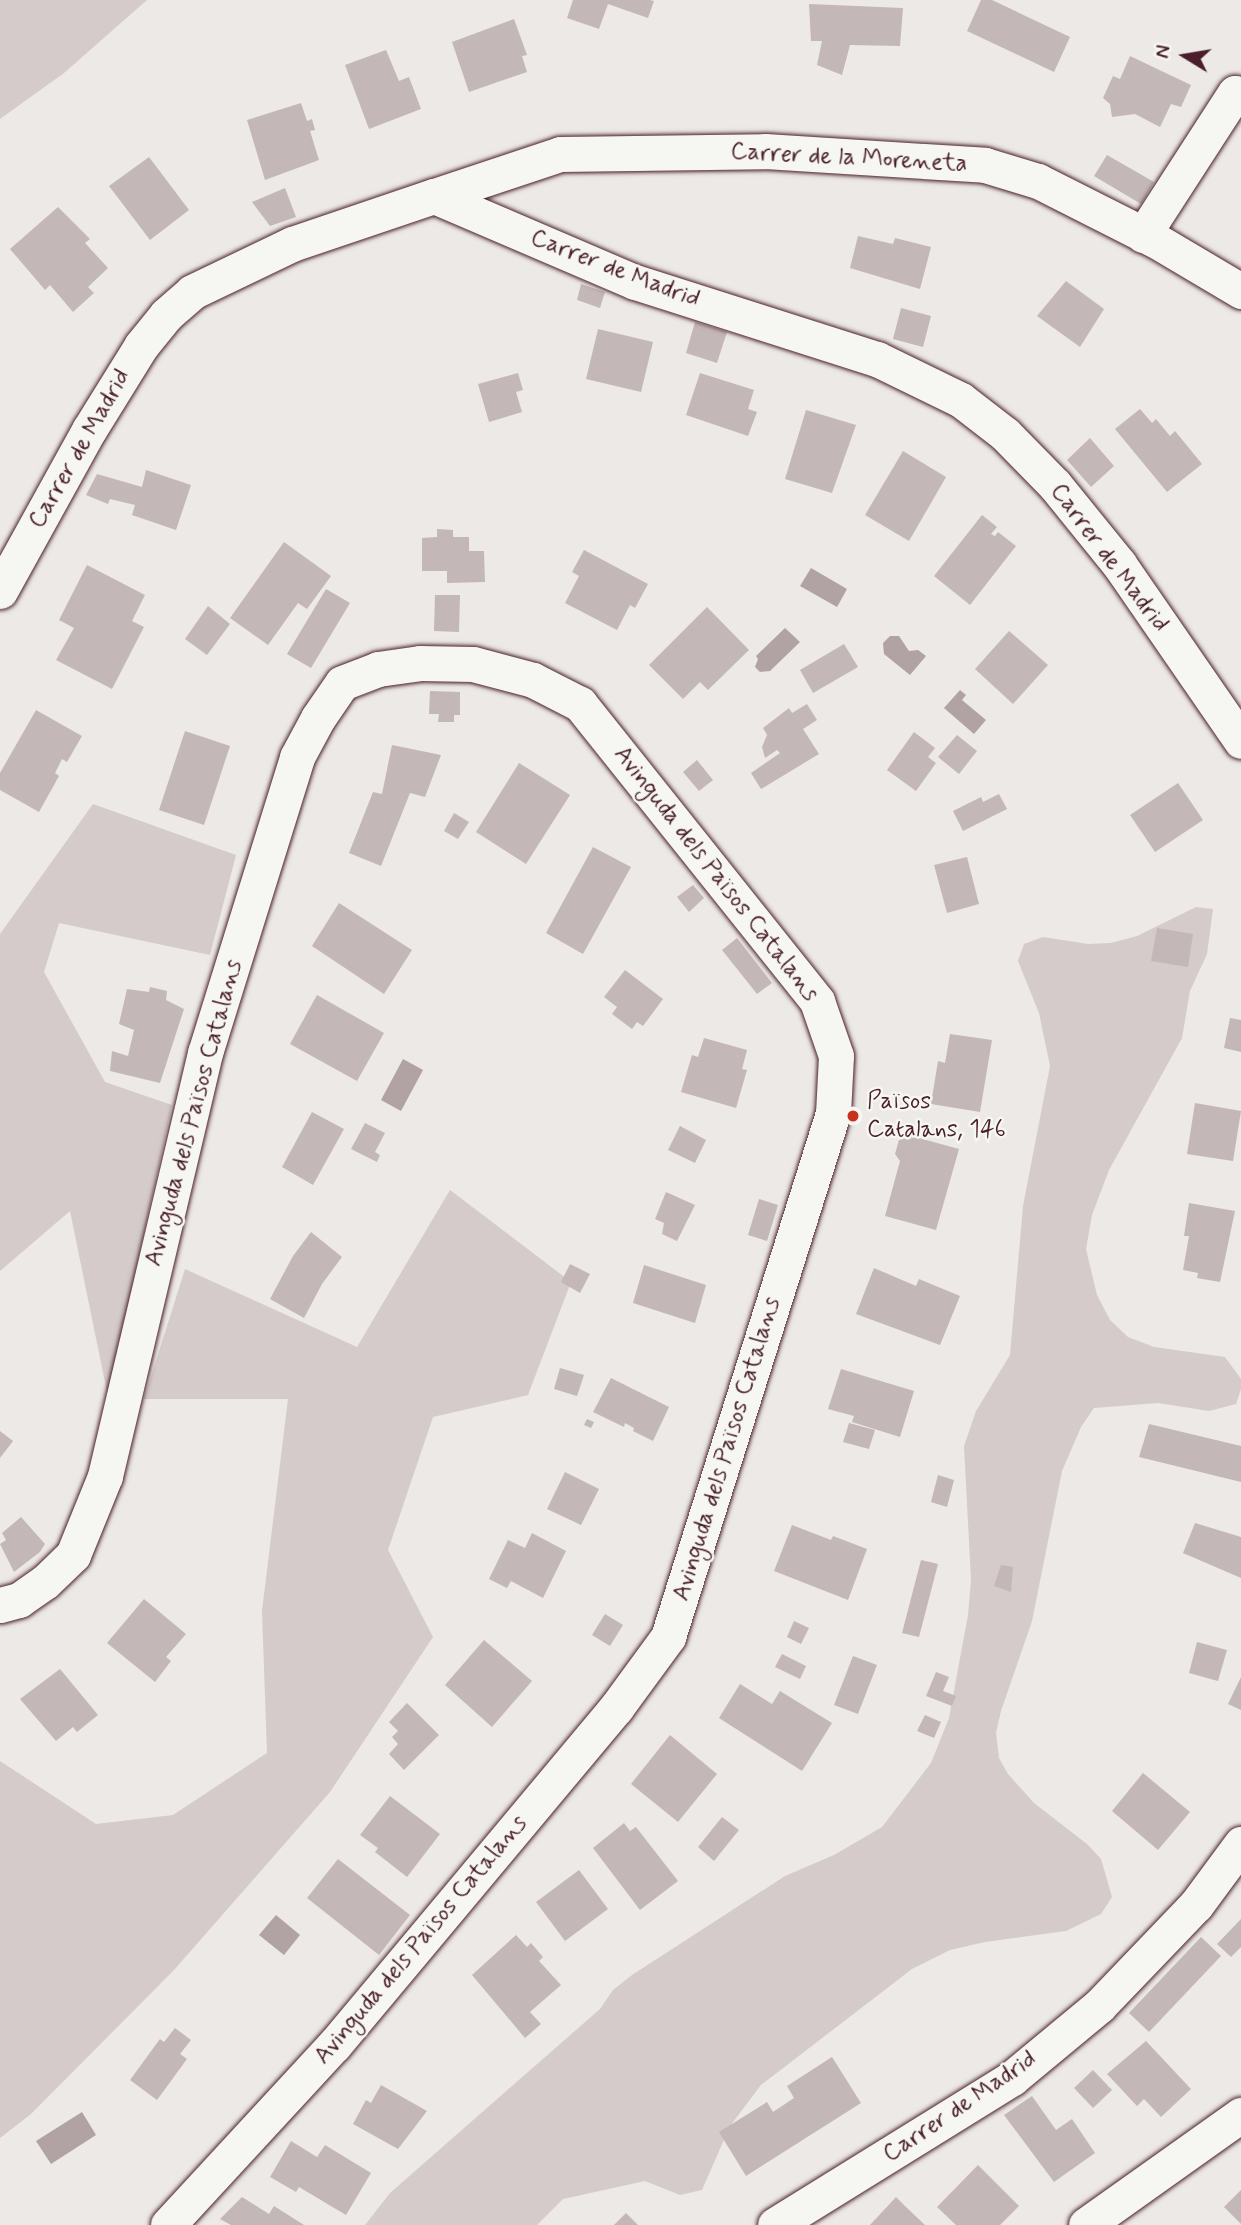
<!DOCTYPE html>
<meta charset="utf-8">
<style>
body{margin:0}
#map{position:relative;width:1241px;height:2225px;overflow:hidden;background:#ece9e6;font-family:Mynerve,sans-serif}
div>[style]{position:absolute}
.green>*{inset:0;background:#d4cbca}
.water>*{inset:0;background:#b1a2a3}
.building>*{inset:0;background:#c4b7b7}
.roads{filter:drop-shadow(0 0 2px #4a1f2b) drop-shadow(0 0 2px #4a1f2b)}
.street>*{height:35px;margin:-17.5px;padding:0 17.5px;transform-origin:17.5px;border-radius:17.5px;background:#f6f6f2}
.dots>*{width:19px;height:19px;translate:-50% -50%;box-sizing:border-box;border:4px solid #f6f6f2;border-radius:50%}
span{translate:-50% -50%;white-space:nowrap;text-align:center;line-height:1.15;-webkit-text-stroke:5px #f6f6f2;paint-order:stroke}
.street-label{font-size:24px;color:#4a1f2b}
.poi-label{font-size:24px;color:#4a1f2b}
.left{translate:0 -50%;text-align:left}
.north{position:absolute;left:1150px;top:21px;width:70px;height:70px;-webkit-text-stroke:5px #f6f6f2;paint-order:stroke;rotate:281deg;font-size:19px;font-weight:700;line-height:28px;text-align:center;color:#4a1f2b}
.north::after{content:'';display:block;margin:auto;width:24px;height:32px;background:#4a1f2b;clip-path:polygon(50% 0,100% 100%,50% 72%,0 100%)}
</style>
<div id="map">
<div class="green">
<i style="clip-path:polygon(0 0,147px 0,64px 73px,0 119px)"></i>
<i style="clip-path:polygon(93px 804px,236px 855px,210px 955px,59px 923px,44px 972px,105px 1082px,172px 1105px,108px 1397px,70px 1211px,0 1271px,0 934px)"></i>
<i style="clip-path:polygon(1196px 907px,1213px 909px,1207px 954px,1190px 991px,1182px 1038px,1109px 1170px,1092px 1215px,1086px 1249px,1097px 1295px,1110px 1320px,1128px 1337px,1154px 1347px,1225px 1357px,1241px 1379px,1241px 1389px,1236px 1404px,1209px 1411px,1158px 1403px,1094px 1408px,1081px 1427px,1062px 1471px,1032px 1621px,1001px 1711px,996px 1733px,999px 1758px,1008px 1774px,1034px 1803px,1087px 1844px,1101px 1859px,1112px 1897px,1101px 1914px,1066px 1931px,985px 1942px,950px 1950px,912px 1969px,761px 2085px,730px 2126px,702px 2190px,680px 2195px,645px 2181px,563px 2199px,537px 2225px,365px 2225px,390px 2193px,600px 2009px,613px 1990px,632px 1975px,785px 1876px,834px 1855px,882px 1827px,931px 1763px,949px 1718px,968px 1615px,971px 1580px,964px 1446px,976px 1411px,1010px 1355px,1023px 1206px,1050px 1066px,1039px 1013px,1018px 961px,1024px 944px,1043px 937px,1088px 944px,1111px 943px,1137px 936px)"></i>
<i style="clip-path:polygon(450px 1190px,571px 1282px,528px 1395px,433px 1417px,388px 1550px,433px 1637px,330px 1792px,174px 1970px,31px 2114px,0 2138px,0 1761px,96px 1824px,173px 1815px,267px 1753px,262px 1611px,288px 1399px,144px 1399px,185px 1269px,357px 1347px)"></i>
</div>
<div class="water">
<i style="clip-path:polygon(811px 568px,847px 589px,837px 607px,800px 586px)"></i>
<i style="clip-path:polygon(785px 628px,800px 642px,770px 671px,760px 672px,755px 667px,758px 659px,756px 656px)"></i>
<i style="clip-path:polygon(890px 636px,899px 636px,909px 651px,918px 650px,926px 656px,910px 675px,884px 654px,883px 643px)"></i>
<i style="clip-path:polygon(960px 690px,966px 695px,962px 700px,986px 720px,974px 734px,944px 708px)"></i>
<i style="clip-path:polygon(403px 1059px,423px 1070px,401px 1111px,381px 1100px)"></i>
<i style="clip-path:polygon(276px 1915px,300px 1935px,284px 1955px,259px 1935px)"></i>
<i style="clip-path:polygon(82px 2112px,96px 2135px,51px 2164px,36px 2141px)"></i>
</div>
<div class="building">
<i style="clip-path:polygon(573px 0,650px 0,654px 1px,648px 18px,608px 4px,599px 29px,567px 18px)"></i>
<i style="clip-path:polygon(981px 0,992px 0,1070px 37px,1054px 72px,967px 31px)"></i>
<i style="clip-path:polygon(809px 4px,903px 8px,900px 46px,850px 45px,842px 75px,817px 65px,822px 41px,811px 41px)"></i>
<i style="clip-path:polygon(514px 19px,527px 55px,522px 56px,527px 72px,469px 92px,452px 42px)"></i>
<i style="clip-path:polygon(386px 50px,399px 81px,409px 77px,421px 109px,369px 129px,345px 65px)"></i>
<i style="clip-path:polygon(1130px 56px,1191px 85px,1181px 107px,1171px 104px,1160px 127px,1135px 114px,1112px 117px,1110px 104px,1103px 98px,1113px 76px,1120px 79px)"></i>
<i style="clip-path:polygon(301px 103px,307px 121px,312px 119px,315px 130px,310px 131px,319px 160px,265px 180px,247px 120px)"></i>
<i style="clip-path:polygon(1107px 155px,1154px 182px,1141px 204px,1094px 176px)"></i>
<i style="clip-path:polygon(149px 157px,189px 210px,150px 240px,109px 186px)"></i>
<i style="clip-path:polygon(285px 188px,296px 217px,270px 226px,252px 202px)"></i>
<i style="clip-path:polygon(58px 207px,90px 239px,85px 243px,108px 268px,88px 287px,94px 293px,73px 312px,50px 285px,45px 290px,10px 249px)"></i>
<i style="clip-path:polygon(858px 236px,893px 244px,895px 238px,931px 247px,920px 289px,850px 268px)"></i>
<i style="clip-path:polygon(1066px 281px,1104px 309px,1080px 347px,1037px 316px)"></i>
<i style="clip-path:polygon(581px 284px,605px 292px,600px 308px,577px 300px)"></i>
<i style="clip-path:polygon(901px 308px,931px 316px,923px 347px,893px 339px)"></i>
<i style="clip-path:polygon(695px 322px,727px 332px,717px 363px,686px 353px)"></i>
<i style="clip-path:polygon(598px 329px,653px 342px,641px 392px,586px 379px)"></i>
<i style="clip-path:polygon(518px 373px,523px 390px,516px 392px,522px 412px,489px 422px,478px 384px)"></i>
<i style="clip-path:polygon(700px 373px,754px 390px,748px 409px,757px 412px,748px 436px,686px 415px)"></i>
<i style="clip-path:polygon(1140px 409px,1152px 423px,1156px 419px,1170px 436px,1175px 431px,1202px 464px,1167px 492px,1115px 429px)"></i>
<i style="clip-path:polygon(806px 410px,856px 425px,832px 493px,785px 479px)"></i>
<i style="clip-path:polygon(1090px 438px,1114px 466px,1091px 487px,1067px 460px)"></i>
<i style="clip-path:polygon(903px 451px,946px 477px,909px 541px,865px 515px)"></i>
<i style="clip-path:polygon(146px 470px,191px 485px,176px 530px,132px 515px,135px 505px,110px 499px,108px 504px,86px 495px,97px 474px,142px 487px)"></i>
<i style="clip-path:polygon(982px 515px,997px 527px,991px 534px,995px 536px,998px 532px,1016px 546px,970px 605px,934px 576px)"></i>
<i style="clip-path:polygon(437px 529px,453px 530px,453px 537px,469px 537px,469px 551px,484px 551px,485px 582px,447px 583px,447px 571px,422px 571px,422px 538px,437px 537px)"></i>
<i style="clip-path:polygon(284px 542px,331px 576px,307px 609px,298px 603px,268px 645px,230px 618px)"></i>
<i style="clip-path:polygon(584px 550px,648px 584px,635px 608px,630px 605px,617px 630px,565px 603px,579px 576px,572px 572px)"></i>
<i style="clip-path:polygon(87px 565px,145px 595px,132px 621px,144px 627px,112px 689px,56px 660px,74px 628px,59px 620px)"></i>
<i style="clip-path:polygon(326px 589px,350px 603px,311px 668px,287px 654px)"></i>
<i style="clip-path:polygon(435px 595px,460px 595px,459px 632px,434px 631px)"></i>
<i style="clip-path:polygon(208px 606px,230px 624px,207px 655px,185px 639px)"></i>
<i style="clip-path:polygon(707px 607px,749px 650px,708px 690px,700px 682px,683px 699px,649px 665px)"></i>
<i style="clip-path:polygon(1009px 631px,1048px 665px,1013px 704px,975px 669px)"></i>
<i style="clip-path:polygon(844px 644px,858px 667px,813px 693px,800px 670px)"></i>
<i style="clip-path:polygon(430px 691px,460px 692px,460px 715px,454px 715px,454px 722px,438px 722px,439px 714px,429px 714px)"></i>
<i style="clip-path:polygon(807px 704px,817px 720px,803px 729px,819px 754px,761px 789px,751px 773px,780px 753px,777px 750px,765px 758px,762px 747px,767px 735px,763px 728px,789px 708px,792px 713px)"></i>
<i style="clip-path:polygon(36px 710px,82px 736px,67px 762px,62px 759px,55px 773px,59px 776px,39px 812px,0 790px,0 773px)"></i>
<i style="clip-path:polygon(185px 731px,230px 746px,204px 825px,159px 810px)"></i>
<i style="clip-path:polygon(914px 732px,935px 748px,928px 757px,936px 763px,916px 791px,887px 770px)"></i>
<i style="clip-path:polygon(957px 735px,977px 751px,959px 774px,938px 757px)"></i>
<i style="clip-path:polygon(392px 745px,441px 755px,425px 797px,410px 793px,381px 866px,349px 853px,373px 792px,382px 794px)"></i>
<i style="clip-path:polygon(697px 760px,713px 780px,699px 791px,683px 772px)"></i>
<i style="clip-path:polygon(519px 763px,570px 795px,526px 864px,476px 832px)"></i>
<i style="clip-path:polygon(1178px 783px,1203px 820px,1155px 852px,1130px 815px)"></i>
<i style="clip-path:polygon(999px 794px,1007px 809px,963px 831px,953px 811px,981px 797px,983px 802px)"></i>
<i style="clip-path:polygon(454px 813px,469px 822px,458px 839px,444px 831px)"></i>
<i style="clip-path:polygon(593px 847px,631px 867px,583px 954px,546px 933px)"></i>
<i style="clip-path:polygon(967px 857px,979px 904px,947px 913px,934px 865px)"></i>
<i style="clip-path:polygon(693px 885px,704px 898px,689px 912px,677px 897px)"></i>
<i style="clip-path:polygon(339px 903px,412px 950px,384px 994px,312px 946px)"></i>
<i style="clip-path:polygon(1157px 928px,1193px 934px,1188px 967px,1151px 961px)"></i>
<i style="clip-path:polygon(737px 938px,772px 983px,757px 994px,722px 950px)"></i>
<i style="clip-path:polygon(625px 970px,663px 999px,643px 1026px,637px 1022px,632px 1029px,612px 1014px,617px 1007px,604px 997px)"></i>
<i style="clip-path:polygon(150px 987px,167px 991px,166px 1000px,184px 1009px,160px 1083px,110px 1071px,112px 1051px,128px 1056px,134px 1030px,119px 1024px,127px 989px,149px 992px)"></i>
<i style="clip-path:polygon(317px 995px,384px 1033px,357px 1081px,290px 1044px)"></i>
<i style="clip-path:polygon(1230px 1018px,1241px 1020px,1241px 1052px,1224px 1048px)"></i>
<i style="clip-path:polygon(950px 1034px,992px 1040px,980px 1112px,931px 1104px,938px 1061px,945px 1063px)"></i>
<i style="clip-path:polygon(704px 1038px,747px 1050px,742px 1069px,747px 1070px,736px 1108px,681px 1092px,692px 1055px,698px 1057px)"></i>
<i style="clip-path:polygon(1195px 1103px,1241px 1111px,1233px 1161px,1187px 1154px)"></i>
<i style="clip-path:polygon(312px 1112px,344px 1129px,313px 1185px,282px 1167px)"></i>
<i style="clip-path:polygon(365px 1123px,385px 1133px,375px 1152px,380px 1155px,377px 1162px,351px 1149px)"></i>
<i style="clip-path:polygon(680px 1126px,706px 1140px,695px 1163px,668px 1150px)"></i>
<i style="clip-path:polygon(908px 1135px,959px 1149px,936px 1230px,885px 1216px,900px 1161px,895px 1154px,899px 1140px)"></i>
<i style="clip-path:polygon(666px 1192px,695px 1205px,677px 1241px,662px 1234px,664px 1223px,655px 1219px)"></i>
<i style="clip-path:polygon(759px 1199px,778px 1205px,767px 1241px,748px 1235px)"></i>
<i style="clip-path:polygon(1189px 1203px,1235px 1211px,1220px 1282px,1197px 1278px,1198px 1273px,1183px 1270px,1189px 1236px,1184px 1236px)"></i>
<i style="clip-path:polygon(311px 1232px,342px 1257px,322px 1284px,304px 1318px,270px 1299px,293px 1256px)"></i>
<i style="clip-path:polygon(570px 1264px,590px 1274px,580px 1293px,561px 1282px)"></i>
<i style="clip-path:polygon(644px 1265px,706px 1285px,695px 1323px,633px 1303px)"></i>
<i style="clip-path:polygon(874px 1268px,916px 1286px,919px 1279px,960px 1296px,940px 1345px,856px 1314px)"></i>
<i style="clip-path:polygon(560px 1368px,584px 1375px,577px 1396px,554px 1389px)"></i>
<i style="clip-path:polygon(841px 1369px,914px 1391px,900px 1437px,852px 1422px,854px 1416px,828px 1409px)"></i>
<i style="clip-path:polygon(611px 1378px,669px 1407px,653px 1441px,633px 1431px,634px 1428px,625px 1423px,624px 1427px,593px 1412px)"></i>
<i style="clip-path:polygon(587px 1419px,594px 1422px,591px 1428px,584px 1425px)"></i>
<i style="clip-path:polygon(849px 1423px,875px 1430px,869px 1449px,843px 1442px)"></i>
<i style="clip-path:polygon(1149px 1424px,1241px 1446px,1241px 1482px,1139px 1457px)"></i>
<i style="clip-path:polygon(0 1431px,13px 1441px,0 1458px)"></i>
<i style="clip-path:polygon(565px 1472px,599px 1489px,581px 1525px,547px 1509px)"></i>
<i style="clip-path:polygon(938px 1475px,954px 1480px,947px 1507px,931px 1502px)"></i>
<i style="clip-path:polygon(21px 1517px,45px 1544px,40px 1552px,14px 1572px,0 1544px,6px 1540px,2px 1533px)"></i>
<i style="clip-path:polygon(1195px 1523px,1241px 1537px,1241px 1578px,1183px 1553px)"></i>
<i style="clip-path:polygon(792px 1525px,831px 1540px,833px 1536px,867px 1549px,848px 1600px,774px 1571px)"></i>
<i style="clip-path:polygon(532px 1533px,566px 1551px,543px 1598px,511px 1581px,507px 1588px,489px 1579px,508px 1540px,525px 1548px)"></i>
<i style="clip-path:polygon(921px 1560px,938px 1564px,919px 1637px,902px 1633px)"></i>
<i style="clip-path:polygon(1001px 1565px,1013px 1567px,1011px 1592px,994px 1586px)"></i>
<i style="clip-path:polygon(144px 1599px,186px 1634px,166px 1657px,171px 1661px,155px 1682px,107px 1643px)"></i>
<i style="clip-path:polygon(605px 1614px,623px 1625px,610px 1646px,592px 1635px)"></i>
<i style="clip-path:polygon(794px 1621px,809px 1628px,801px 1644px,787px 1637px)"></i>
<i style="clip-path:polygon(484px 1640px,532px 1681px,492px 1727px,445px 1685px)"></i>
<i style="clip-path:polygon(1197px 1642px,1227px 1650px,1218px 1681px,1189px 1673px)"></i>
<i style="clip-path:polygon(782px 1654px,806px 1666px,800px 1679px,775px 1667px)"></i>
<i style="clip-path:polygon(853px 1656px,877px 1665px,858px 1714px,834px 1705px)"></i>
<i style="clip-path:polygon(60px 1669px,98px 1715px,77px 1732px,73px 1727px,56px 1741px,20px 1699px)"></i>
<i style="clip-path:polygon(936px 1672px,949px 1677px,943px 1691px,956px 1696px,952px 1706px,926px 1696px)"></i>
<i style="clip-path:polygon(1241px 1677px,1241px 1710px,1228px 1704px)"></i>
<i style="clip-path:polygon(740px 1684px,772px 1704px,780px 1691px,832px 1723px,802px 1771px,719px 1718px)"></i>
<i style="clip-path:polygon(407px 1703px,439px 1735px,404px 1770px,389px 1754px,398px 1744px,392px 1737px,398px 1731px,389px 1722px)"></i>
<i style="clip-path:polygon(925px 1715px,941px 1722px,934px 1738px,917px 1731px)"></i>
<i style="clip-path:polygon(670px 1735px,717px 1774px,678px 1822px,631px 1784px)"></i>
<i style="clip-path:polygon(1143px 1773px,1190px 1812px,1158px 1850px,1112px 1811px)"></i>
<i style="clip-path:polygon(390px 1796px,440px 1834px,407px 1877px,375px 1852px,378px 1848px,360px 1835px)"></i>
<i style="clip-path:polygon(722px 1817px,739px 1830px,714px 1861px,698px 1847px)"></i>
<i style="clip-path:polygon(624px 1823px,630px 1831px,636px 1827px,678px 1881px,640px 1910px,593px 1848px)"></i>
<i style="clip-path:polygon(338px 1859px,410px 1915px,379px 1955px,307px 1898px)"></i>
<i style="clip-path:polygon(579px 1870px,608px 1909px,565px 1941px,536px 1902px)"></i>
<i style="clip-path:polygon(1241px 1919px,1241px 1947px,1231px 1957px,1217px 1944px)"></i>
<i style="clip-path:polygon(516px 1935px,527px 1947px,531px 1943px,543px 1957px,539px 1961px,561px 1985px,530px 2012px,541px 2024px,525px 2038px,472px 1975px)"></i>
<i style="clip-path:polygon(1201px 1937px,1221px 1956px,1149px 2032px,1129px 2013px)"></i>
<i style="clip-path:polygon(175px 2028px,191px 2040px,180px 2054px,187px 2059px,157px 2100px,130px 2080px,160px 2039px,164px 2042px)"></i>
<i style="clip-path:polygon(1146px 2041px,1191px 2089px,1161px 2117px,1144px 2099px,1137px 2106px,1107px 2074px)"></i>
<i style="clip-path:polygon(832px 2057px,861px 2103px,746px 2176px,719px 2132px,767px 2102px,773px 2112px,794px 2098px,787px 2086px)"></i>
<i style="clip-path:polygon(1093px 2070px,1112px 2090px,1093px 2108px,1074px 2088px)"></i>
<i style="clip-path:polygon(381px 2085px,427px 2111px,398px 2149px,353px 2124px,366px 2100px,371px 2103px)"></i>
<i style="clip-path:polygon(1032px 2096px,1056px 2130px,1072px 2119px,1095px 2153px,1054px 2182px,1004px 2115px)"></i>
<i style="clip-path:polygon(291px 2141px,317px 2157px,325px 2145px,371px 2173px,346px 2215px,299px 2187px,296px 2192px,270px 2177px)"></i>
<i style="clip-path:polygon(978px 2165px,1019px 2206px,1000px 2225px,956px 2225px,937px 2207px)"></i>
<i style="clip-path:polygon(1241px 2190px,1241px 2224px,1224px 2207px)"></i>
<i style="clip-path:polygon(242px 2197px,269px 2214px,274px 2206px,304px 2225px,231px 2225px,220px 2219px)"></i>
<i style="clip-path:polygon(896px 2197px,906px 2207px,925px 2225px,870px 2225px)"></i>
<i style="clip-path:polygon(626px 2213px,638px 2225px,614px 2225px)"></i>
</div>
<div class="roads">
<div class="street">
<i style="left:434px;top:196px;width:133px;rotate:-18.4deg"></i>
<i style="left:560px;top:154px;width:205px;rotate:-0.8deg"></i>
<i style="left:765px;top:151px;width:220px;rotate:3.6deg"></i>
<i style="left:985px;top:165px;width:55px;rotate:16.8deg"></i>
<i style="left:1038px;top:181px;width:131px;rotate:26.8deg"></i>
<i style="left:1155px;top:240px;width:100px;rotate:30.7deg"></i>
<i style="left:1143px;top:235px;width:169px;rotate:-57.1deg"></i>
<i style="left:1235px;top:93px;width:7px;rotate:34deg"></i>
<i style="left:0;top:591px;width:184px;rotate:-61.1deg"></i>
<i style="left:89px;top:430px;width:99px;rotate:-58.2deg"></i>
<i style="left:141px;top:346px;width:40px;rotate:-51deg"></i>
<i style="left:166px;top:315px;width:35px;rotate:-41deg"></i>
<i style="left:192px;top:292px;width:111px;rotate:-25.6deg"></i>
<i style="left:292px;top:244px;width:150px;rotate:-18.7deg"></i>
<i style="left:434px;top:196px;width:219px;rotate:23.2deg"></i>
<i style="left:635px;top:282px;width:254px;rotate:17.7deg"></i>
<i style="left:877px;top:359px;width:93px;rotate:26deg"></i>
<i style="left:961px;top:400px;width:56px;rotate:37.7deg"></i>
<i style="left:1005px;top:434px;width:71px;rotate:45.6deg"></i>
<i style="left:1055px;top:485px;width:102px;rotate:51deg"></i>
<i style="left:1119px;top:564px;width:215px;rotate:55.4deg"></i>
<i style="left:0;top:1605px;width:20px;rotate:-15deg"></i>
<i style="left:19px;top:1600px;width:32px;rotate:-35deg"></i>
<i style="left:45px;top:1582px;width:39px;rotate:-44deg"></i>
<i style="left:73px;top:1555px;width:85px;rotate:-67.9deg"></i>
<i style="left:105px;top:1476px;width:435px;rotate:-76.7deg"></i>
<i style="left:205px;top:1053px;width:310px;rotate:-72.7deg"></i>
<i style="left:297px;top:757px;width:44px;rotate:-61.7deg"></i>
<i style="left:318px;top:718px;width:42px;rotate:-55.6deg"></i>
<i style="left:342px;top:683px;width:39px;rotate:-21deg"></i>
<i style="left:378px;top:669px;width:42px;rotate:-8.1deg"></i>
<i style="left:420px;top:663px;width:53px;rotate:1.1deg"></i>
<i style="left:473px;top:664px;width:62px;rotate:14.9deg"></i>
<i style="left:533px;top:680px;width:53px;rotate:27.1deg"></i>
<i style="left:580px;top:704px;width:380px;rotate:51.4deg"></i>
<i style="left:817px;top:1001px;width:58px;rotate:70.9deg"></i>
<i style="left:836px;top:1056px;width:57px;rotate:93deg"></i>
<i style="left:833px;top:1113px;width:549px;rotate:107.48deg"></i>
<i style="left:668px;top:1637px;width:88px;rotate:126.2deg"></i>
<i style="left:616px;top:1708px;width:439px;rotate:129.9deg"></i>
<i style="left:334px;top:2045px;width:245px;rotate:132.7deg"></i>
<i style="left:775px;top:2225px;width:279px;rotate:-31.8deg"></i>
<i style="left:1012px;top:2078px;width:113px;rotate:-39.6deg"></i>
<i style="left:1099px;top:2006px;width:140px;rotate:-46.2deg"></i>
<i style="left:1196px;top:1905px;width:76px;rotate:-53.6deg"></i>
<i style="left:1086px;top:2225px;width:190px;rotate:-35.4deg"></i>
</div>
</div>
<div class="dots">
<i style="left:853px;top:1116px;background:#c8321e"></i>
</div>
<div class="street-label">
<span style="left:849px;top:158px;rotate:3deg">Carrer de la Moreneta</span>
<span style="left:615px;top:269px;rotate:21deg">Carrer de Madrid</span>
<span style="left:80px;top:449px;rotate:-60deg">Carrer de Madrid</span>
<span style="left:1109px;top:558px;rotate:53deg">Carrer de Madrid</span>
<span style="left:716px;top:874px;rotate:52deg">Avinguda dels Països Catalans</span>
<span style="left:194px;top:1113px;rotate:-75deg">Avinguda dels Països Catalans</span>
<span style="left:727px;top:1449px;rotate:-73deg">Avinguda dels Països Catalans</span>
<span style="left:421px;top:1940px;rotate:-50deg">Avinguda dels Països Catalans</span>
<span style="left:960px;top:2107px;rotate:-34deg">Carrer de Madrid</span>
</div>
<div class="poi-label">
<span class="left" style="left:867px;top:1116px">Països<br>Catalans, 146</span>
</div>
<div class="north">N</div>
</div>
